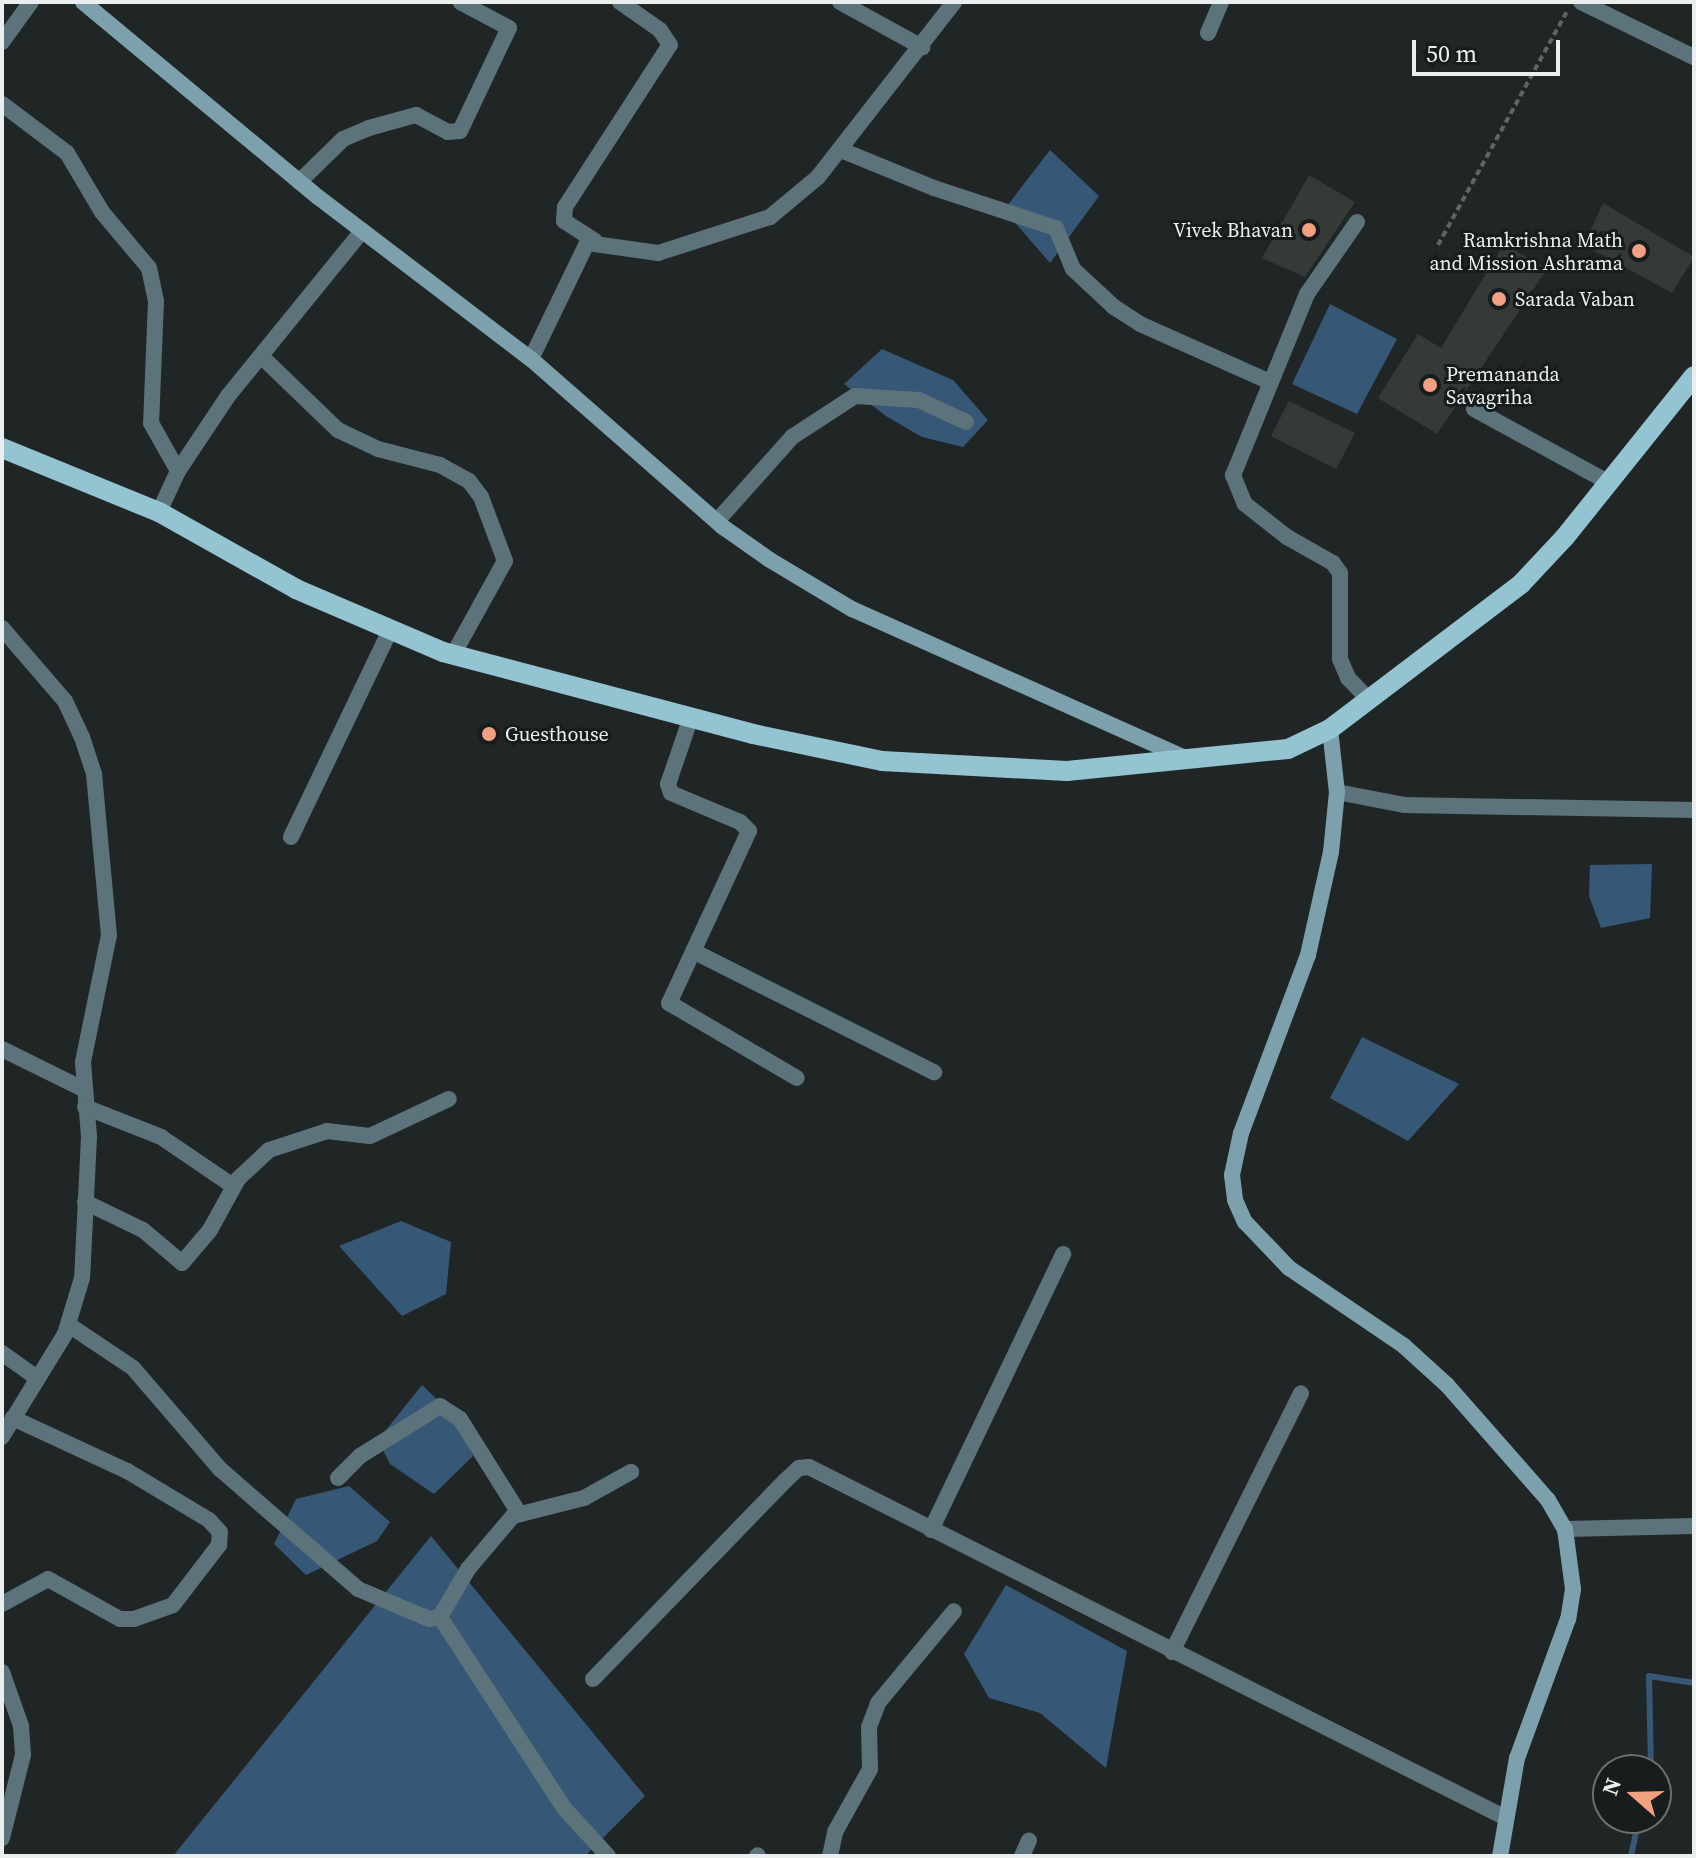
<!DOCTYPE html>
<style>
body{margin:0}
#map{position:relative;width:1696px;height:1858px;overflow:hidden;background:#202625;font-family:"Source Serif 4",serif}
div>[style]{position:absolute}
.water>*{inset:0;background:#375776}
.stream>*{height:6px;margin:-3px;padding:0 3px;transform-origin:3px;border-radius:3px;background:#375776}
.building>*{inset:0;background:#353a37}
.path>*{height:4px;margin-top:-2px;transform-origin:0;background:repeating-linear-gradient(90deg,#5f6464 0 6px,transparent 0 10px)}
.street>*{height:16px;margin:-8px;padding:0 8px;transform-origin:8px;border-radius:8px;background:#5d737b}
.secondary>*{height:16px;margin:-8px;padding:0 8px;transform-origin:8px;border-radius:8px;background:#7ca1ac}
.primary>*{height:20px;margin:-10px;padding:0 10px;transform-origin:10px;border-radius:10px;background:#94c3d2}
.dots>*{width:22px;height:22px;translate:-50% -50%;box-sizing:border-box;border:4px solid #171c1c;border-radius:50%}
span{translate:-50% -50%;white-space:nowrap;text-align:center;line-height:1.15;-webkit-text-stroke:6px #171c1c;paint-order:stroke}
.poi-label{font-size:20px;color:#ebeeee}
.right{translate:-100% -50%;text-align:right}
.left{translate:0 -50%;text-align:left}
.frame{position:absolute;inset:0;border:4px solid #ebeeee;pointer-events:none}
.north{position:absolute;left:1592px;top:1754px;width:80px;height:80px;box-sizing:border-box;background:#171c1c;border:2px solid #6c7070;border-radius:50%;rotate:290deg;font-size:22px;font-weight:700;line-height:32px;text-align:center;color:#ebeeee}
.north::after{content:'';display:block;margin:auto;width:28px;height:36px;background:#f2a081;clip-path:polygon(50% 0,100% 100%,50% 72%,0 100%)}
.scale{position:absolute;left:1412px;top:40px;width:148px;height:36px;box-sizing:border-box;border:4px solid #ebeeee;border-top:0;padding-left:10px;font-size:24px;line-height:28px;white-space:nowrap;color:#ebeeee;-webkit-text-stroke:6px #171c1c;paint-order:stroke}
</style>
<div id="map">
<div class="water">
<i style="clip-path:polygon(1050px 150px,1099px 196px,1050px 263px,1004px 210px)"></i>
<i style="clip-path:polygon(1330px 304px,1397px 339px,1357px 414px,1292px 384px)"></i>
<i style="clip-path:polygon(882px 349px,953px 380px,988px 420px,963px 447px,922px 437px,886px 416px,844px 384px)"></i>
<i style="clip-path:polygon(1652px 864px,1650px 918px,1601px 928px,1589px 896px,1590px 865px)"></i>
<i style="clip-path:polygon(1362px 1037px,1459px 1084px,1408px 1141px,1330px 1098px)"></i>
<i style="clip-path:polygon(401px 1221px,451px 1242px,446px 1294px,402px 1316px,339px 1246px)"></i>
<i style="clip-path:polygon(422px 1385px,454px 1416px,473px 1456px,434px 1494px,390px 1464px,378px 1440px)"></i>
<i style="clip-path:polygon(349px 1486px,390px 1522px,377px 1541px,306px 1575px,274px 1544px,296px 1499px)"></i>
<i style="clip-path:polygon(431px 1536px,645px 1796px,585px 1856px,173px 1856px)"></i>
<i style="clip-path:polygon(1006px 1585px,1127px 1651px,1106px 1768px,1040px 1713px,989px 1698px,964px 1654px)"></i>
</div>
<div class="stream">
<i style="left:1651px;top:1770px;width:94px;rotate:-91.2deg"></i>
<i style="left:1649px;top:1676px;width:46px;rotate:8.8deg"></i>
<i style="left:1631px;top:1856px;width:39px;rotate:-78deg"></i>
</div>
<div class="building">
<i style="clip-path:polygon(1309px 175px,1355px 202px,1305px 277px,1262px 258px)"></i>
<i style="clip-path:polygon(1603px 203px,1694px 257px,1672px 293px,1584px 245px)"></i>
<i style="clip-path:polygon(1504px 244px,1547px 269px,1437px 434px,1378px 398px,1418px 334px,1441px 348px)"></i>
<i style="clip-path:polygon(1289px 401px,1355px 433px,1336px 469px,1271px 436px)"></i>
</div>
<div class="path">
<i style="left:1438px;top:245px;width:267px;rotate:-61.1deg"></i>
</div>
<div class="street">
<i style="left:840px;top:2px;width:94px;rotate:28.8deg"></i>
<i style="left:1581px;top:2px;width:126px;rotate:26deg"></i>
<i style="left:1208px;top:33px;width:34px;rotate:-67deg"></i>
<i style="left:2px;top:42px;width:49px;rotate:-54.1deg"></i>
<i style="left:2px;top:104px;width:81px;rotate:37deg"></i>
<i style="left:67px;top:153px;width:69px;rotate:59.3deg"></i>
<i style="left:102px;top:212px;width:73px;rotate:50deg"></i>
<i style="left:149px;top:268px;width:34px;rotate:78deg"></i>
<i style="left:156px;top:301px;width:122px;rotate:92.3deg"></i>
<i style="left:151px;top:423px;width:55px;rotate:60.6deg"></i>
<i style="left:841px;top:150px;width:100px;rotate:22.2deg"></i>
<i style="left:934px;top:188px;width:128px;rotate:18.2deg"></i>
<i style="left:1056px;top:228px;width:44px;rotate:67.5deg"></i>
<i style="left:1073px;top:269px;width:56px;rotate:42.8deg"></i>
<i style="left:1114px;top:307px;width:31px;rotate:33deg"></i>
<i style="left:1140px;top:324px;width:140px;rotate:24deg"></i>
<i style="left:299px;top:182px;width:62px;rotate:-44.3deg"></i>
<i style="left:343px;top:139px;width:28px;rotate:-23deg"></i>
<i style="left:369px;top:128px;width:49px;rotate:-15.5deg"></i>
<i style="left:416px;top:115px;width:36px;rotate:28deg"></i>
<i style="left:448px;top:132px;width:12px;rotate:-5deg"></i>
<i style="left:460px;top:131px;width:114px;rotate:-64.6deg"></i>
<i style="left:509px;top:28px;width:55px;rotate:-152deg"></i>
<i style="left:1357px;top:222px;width:88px;rotate:124.8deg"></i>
<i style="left:1307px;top:294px;width:196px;rotate:112.2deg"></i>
<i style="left:1233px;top:475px;width:31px;rotate:68deg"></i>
<i style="left:1245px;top:504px;width:53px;rotate:38.2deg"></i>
<i style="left:1287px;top:537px;width:53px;rotate:29.5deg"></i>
<i style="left:1333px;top:563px;width:12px;rotate:55deg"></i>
<i style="left:1340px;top:573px;width:86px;rotate:90deg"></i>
<i style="left:1340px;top:659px;width:21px;rotate:67deg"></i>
<i style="left:1348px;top:678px;width:28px;rotate:46deg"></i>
<i style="left:595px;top:241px;width:37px;rotate:-147deg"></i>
<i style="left:564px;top:221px;width:14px;rotate:-86deg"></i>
<i style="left:565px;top:207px;width:193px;rotate:-57.1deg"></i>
<i style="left:670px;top:45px;width:18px;rotate:-124deg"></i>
<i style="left:660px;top:30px;width:49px;rotate:-145deg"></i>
<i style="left:261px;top:356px;width:107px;rotate:43.9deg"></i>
<i style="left:338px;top:430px;width:44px;rotate:25.4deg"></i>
<i style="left:378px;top:449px;width:64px;rotate:14.5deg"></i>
<i style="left:440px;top:465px;width:33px;rotate:29deg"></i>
<i style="left:469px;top:481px;width:20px;rotate:53deg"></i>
<i style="left:481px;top:497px;width:68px;rotate:69.4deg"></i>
<i style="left:505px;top:561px;width:107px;rotate:119deg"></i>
<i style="left:531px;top:359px;width:129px;rotate:-64.2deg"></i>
<i style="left:587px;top:243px;width:72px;rotate:8deg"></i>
<i style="left:658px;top:253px;width:118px;rotate:-17.8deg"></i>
<i style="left:770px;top:217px;width:62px;rotate:-39.8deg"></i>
<i style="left:818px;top:177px;width:222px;rotate:-52.1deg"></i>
<i style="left:1474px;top:409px;width:155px;rotate:28.6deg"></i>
<i style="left:159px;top:512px;width:45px;rotate:-65.1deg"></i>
<i style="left:178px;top:471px;width:90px;rotate:-56.3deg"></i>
<i style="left:228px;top:396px;width:213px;rotate:-50.9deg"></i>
<i style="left:717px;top:521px;width:113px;rotate:-48.2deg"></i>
<i style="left:792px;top:437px;width:75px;rotate:-33.1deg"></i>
<i style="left:855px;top:396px;width:64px;rotate:3.6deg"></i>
<i style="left:919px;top:400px;width:52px;rotate:25.1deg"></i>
<i style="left:2px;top:628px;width:96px;rotate:49.2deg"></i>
<i style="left:65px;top:701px;width:40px;rotate:65deg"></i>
<i style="left:82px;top:737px;width:39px;rotate:72deg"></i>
<i style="left:94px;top:774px;width:162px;rotate:84.7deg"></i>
<i style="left:109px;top:935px;width:130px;rotate:101.6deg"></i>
<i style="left:83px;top:1062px;width:75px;rotate:85.4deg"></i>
<i style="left:89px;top:1137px;width:141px;rotate:92.8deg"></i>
<i style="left:82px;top:1278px;width:59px;rotate:106.9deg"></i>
<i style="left:65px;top:1334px;width:121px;rotate:121.5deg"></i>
<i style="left:691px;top:717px;width:71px;rotate:108.9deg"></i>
<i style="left:668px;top:784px;width:9px;rotate:72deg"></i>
<i style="left:671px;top:793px;width:75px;rotate:22.8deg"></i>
<i style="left:740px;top:822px;width:13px;rotate:45deg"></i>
<i style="left:749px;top:831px;width:190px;rotate:114.9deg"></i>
<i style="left:669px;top:1003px;width:148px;rotate:30.4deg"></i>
<i style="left:1337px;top:792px;width:68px;rotate:11deg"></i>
<i style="left:1404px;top:805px;width:290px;rotate:1deg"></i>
<i style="left:291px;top:837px;width:229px;rotate:-64.4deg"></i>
<i style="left:693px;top:951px;width:270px;rotate:26.7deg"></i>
<i style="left:2px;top:1049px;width:90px;rotate:26.3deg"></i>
<i style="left:85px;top:1107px;width:82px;rotate:21.5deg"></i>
<i style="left:161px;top:1137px;width:87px;rotate:34.2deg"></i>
<i style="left:85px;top:1202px;width:64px;rotate:25.8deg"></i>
<i style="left:143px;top:1230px;width:51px;rotate:40.2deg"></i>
<i style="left:182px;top:1263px;width:43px;rotate:-49.7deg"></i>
<i style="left:210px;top:1230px;width:58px;rotate:-61.2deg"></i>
<i style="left:238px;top:1179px;width:42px;rotate:-43.1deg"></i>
<i style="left:269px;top:1150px;width:61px;rotate:-18.1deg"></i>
<i style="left:327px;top:1131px;width:43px;rotate:6.6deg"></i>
<i style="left:370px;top:1136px;width:87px;rotate:-25.1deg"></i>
<i style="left:69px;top:1325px;width:77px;rotate:33.9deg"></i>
<i style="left:133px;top:1368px;width:133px;rotate:49.3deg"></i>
<i style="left:220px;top:1469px;width:183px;rotate:41deg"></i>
<i style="left:358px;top:1589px;width:77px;rotate:22.9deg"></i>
<i style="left:429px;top:1619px;width:11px;rotate:-10deg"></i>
<i style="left:440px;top:1617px;width:56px;rotate:-59.7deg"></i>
<i style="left:468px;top:1569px;width:70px;rotate:-49.7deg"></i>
<i style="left:513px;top:1516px;width:73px;rotate:-14.2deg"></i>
<i style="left:584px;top:1498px;width:54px;rotate:-29deg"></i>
<i style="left:2px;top:1353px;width:43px;rotate:35.5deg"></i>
<i style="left:338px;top:1478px;width:31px;rotate:-45deg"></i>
<i style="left:360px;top:1456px;width:94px;rotate:-32deg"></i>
<i style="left:440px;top:1406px;width:24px;rotate:33deg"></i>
<i style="left:460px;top:1419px;width:111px;rotate:57.9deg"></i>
<i style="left:1565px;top:1529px;width:129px;rotate:-1.3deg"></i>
<i style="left:931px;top:1530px;width:306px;rotate:-64.4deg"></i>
<i style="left:2px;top:1604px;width:52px;rotate:-28.5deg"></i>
<i style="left:48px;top:1579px;width:82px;rotate:29.1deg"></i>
<i style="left:120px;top:1619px;width:14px"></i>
<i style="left:134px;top:1619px;width:41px;rotate:-19.7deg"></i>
<i style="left:173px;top:1605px;width:76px;rotate:-52.5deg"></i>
<i style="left:219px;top:1545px;width:13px;rotate:-86deg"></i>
<i style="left:220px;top:1532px;width:16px;rotate:-133deg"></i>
<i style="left:209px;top:1520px;width:96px;rotate:-149.1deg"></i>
<i style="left:127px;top:1471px;width:126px;rotate:-155.1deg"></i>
<i style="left:440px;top:1617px;width:228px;rotate:57deg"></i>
<i style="left:564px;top:1808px;width:65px;rotate:47.5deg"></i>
<i style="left:1172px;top:1652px;width:289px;rotate:-63.5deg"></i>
<i style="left:2px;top:1672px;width:57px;rotate:70.6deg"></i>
<i style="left:21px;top:1726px;width:29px;rotate:86deg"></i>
<i style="left:23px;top:1755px;width:86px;rotate:104.2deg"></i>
<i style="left:593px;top:1679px;width:277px;rotate:-45.9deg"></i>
<i style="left:786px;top:1480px;width:18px;rotate:-43deg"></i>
<i style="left:799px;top:1468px;width:10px;rotate:-6deg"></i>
<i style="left:809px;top:1467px;width:778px;rotate:26.73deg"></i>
<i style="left:757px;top:1856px;width:1px;rotate:-45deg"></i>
<i style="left:830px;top:1856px;width:25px;rotate:-78deg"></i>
<i style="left:835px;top:1832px;width:72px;rotate:-60.9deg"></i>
<i style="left:870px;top:1769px;width:42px;rotate:-91.4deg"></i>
<i style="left:869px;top:1727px;width:26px;rotate:-69deg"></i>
<i style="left:878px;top:1703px;width:119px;rotate:-50.4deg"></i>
<i style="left:1022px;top:1856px;width:17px;rotate:-66deg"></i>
</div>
<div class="secondary">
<i style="left:83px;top:2px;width:305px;rotate:39.7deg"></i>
<i style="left:318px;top:197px;width:268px;rotate:37.3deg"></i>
<i style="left:531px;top:359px;width:255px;rotate:41.2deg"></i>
<i style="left:723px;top:527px;width:57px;rotate:35.1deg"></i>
<i style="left:770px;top:560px;width:96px;rotate:30.9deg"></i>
<i style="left:852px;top:609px;width:367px;rotate:24.1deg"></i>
<i style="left:1330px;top:729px;width:63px;rotate:83.7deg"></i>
<i style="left:1337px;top:792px;width:60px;rotate:95.7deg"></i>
<i style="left:1331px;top:852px;width:106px;rotate:102.6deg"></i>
<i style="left:1308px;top:955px;width:190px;rotate:110.6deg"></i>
<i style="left:1241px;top:1133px;width:43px;rotate:102.1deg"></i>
<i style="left:1232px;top:1175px;width:25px;rotate:83deg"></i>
<i style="left:1235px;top:1200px;width:24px;rotate:66deg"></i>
<i style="left:1245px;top:1222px;width:64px;rotate:46.3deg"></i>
<i style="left:1289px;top:1268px;width:139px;rotate:34.1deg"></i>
<i style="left:1404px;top:1346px;width:58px;rotate:42.2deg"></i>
<i style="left:1447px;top:1385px;width:153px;rotate:48.7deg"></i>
<i style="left:1548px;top:1500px;width:34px;rotate:60deg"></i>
<i style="left:1565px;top:1529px;width:61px;rotate:82.4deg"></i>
<i style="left:1573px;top:1589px;width:30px;rotate:99deg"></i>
<i style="left:1568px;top:1619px;width:148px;rotate:110.1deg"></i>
<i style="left:1517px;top:1758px;width:99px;rotate:99.8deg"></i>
</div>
<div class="primary">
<i style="left:2px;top:448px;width:170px;rotate:22.2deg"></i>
<i style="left:159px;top:512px;width:157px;rotate:29.3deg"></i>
<i style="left:296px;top:589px;width:160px;rotate:23.2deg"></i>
<i style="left:443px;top:652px;width:321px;rotate:14.8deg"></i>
<i style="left:753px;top:734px;width:132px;rotate:11.8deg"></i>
<i style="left:882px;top:761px;width:185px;rotate:3.1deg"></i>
<i style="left:1067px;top:771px;width:222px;rotate:-5.7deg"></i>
<i style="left:1288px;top:749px;width:47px;rotate:-25.5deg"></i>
<i style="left:1330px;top:729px;width:240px;rotate:-37.2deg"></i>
<i style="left:1521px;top:584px;width:64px;rotate:-46.9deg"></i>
<i style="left:1565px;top:537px;width:206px;rotate:-51.3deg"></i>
</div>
<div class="dots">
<i style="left:1309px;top:230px;background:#f2a081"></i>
<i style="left:1639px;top:251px;background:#f2a081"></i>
<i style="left:1499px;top:299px;background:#f2a081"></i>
<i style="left:1430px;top:385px;background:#f2a081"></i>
<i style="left:489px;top:734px;background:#f2a081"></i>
</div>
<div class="poi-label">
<span class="right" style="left:1293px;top:230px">Vivek Bhavan</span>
<span class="right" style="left:1623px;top:252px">Ramkrishna Math<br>and Mission Ashrama</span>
<span class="left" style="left:1515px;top:299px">Sarada Vaban</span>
<span class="left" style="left:1446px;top:386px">Premananda<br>Savagriha</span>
<span class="left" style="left:505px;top:734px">Guesthouse</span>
</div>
<div class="frame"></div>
<div class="north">N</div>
<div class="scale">50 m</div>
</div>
